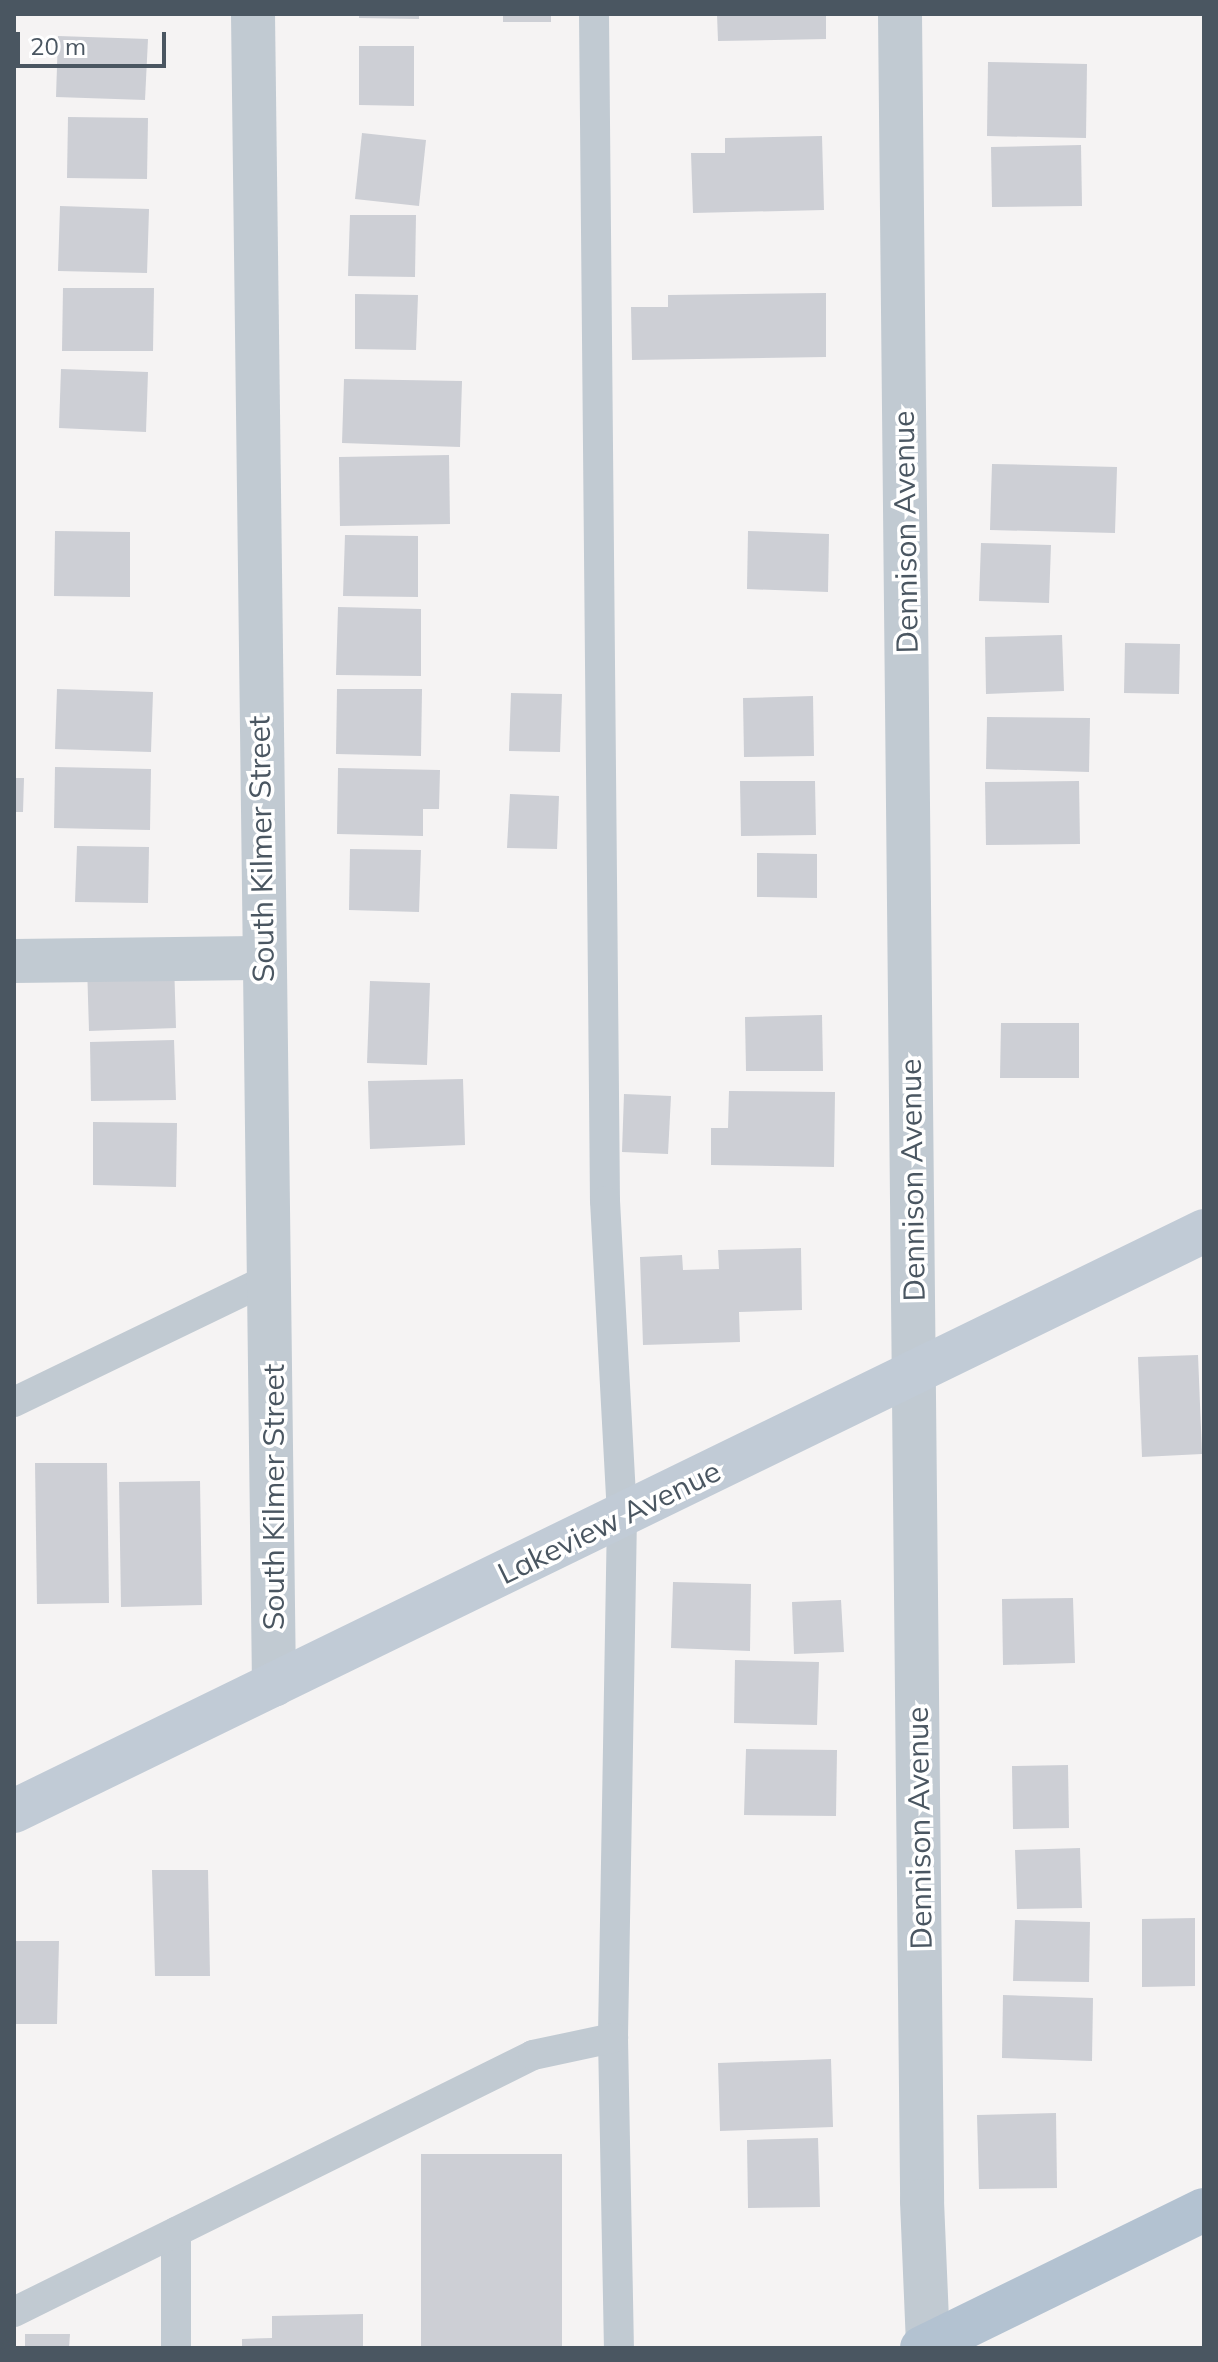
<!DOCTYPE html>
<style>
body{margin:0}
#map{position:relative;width:1218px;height:2362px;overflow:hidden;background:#f5f3f3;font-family:Mulish,sans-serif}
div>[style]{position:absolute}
.building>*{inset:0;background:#cdcfd5}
.lane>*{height:30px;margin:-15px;padding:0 15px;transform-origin:15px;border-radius:15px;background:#c1cad2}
.street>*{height:44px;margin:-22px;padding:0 22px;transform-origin:22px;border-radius:22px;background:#c1cad2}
.secondary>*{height:44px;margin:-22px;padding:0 22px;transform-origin:22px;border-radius:22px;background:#c1cbd6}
.primary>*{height:44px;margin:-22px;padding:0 22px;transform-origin:22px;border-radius:22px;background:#b3c2d1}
span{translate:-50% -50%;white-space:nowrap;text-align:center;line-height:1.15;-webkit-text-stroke:7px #fff;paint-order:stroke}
.street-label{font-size:30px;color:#4a5661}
.frame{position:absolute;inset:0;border:16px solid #4a5661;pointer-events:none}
.scale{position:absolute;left:16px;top:32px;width:150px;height:36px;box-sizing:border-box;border:4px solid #4a5661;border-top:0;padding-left:10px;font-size:24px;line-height:28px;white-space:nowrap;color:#4a5661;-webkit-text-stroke:6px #fff;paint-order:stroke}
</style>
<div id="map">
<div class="building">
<i style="clip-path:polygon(359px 14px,419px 14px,419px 19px,359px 18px)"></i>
<i style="clip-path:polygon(503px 14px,551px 14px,551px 22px,503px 22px)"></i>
<i style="clip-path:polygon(717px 14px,826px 14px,826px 39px,718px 41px)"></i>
<i style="clip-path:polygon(58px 36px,148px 39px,145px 100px,56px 97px)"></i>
<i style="clip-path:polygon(359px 46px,414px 46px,414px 106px,359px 105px)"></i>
<i style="clip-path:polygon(988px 62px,1087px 64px,1086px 138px,987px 136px)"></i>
<i style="clip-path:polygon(68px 117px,148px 118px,147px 179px,67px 178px)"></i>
<i style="clip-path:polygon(362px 133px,426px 140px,419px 206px,355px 199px)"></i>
<i style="clip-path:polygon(822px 136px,824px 210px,693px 213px,691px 153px,725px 153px,725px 138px)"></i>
<i style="clip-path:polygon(1081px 145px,1082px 206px,992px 207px,991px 147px)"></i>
<i style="clip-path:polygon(60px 206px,149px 209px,147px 273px,58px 271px)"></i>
<i style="clip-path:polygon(350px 215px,416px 215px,415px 277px,348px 276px)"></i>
<i style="clip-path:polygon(63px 288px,154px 288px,153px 351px,62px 351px)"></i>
<i style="clip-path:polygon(826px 293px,826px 357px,632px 360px,631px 307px,668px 307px,668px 295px)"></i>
<i style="clip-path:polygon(355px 294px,418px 295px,416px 350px,355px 349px)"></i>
<i style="clip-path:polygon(61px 369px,148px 372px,146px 432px,59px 428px)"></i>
<i style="clip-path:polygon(344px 379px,462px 381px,460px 447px,342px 443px)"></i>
<i style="clip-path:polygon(449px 455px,450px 524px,340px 526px,339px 457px)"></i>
<i style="clip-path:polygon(992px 464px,1117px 467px,1115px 533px,990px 530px)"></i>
<i style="clip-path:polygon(55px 531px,130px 532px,130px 597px,54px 596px)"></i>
<i style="clip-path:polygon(748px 531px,829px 534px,828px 592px,747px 589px)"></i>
<i style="clip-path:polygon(345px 535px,418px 536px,418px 597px,343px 596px)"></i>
<i style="clip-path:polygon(981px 543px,1051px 545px,1049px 603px,979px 601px)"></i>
<i style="clip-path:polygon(338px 607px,421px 609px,421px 676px,336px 675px)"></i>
<i style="clip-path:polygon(1062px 635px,1064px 691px,986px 694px,985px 637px)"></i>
<i style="clip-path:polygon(1125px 643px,1180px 644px,1179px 694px,1124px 693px)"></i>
<i style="clip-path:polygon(57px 689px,153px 692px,151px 752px,55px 749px)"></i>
<i style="clip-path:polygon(337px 689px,422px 689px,421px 756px,336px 754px)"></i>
<i style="clip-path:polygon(511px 693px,562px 694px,560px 752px,509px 751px)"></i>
<i style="clip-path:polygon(813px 696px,814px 756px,744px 757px,743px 698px)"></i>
<i style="clip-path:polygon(987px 717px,1090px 718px,1089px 772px,986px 769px)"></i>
<i style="clip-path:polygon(55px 767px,151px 769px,150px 830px,54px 828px)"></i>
<i style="clip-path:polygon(338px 768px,440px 770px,439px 809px,423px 809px,423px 836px,337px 834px)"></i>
<i style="clip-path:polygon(14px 778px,24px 778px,23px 812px,14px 812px)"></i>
<i style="clip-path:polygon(740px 781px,815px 781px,816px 835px,741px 836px)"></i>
<i style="clip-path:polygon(1079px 781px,1080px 844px,986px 845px,985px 782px)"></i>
<i style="clip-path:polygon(510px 794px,559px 796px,557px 849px,507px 848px)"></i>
<i style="clip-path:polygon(77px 846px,149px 847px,148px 903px,75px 902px)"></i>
<i style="clip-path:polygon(350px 849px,421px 850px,419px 912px,349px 910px)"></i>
<i style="clip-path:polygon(757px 853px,817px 854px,817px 898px,757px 897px)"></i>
<i style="clip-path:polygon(174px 962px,176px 1028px,89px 1031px,87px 965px)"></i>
<i style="clip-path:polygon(370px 981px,430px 983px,427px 1065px,367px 1063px)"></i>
<i style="clip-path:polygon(822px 1015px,823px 1071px,746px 1071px,745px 1017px)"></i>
<i style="clip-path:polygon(1001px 1023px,1079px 1023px,1079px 1078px,1000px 1078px)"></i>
<i style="clip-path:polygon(174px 1040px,176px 1100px,91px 1101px,90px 1042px)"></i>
<i style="clip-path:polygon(463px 1079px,465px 1145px,370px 1149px,368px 1081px)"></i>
<i style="clip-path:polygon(729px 1091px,835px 1092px,834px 1167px,711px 1165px,711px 1128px,728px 1128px)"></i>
<i style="clip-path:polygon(624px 1094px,671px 1096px,668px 1154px,622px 1152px)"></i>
<i style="clip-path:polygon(93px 1122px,177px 1123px,176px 1187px,93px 1185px)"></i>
<i style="clip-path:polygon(801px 1248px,802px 1310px,739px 1312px,740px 1342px,643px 1345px,640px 1257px,682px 1255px,683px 1270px,719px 1269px,718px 1250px)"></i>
<i style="clip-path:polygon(1198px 1355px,1202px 1454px,1142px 1457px,1138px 1357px)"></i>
<i style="clip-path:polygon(35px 1463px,107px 1463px,109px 1603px,37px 1604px)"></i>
<i style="clip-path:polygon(200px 1481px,202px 1605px,121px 1607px,119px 1482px)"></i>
<i style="clip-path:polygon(673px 1582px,751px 1584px,750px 1651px,671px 1648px)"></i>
<i style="clip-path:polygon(1073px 1598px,1075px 1663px,1003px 1665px,1002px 1599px)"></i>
<i style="clip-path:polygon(841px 1600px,844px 1652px,794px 1654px,792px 1602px)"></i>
<i style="clip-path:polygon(735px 1660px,819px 1662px,817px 1725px,734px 1723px)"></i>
<i style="clip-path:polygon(746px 1749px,837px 1750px,836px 1816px,744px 1815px)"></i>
<i style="clip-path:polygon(1068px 1765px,1069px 1828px,1013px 1829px,1012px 1766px)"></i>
<i style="clip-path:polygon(1080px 1848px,1082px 1908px,1017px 1909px,1015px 1850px)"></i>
<i style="clip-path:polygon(152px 1870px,208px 1870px,210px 1976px,155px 1976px)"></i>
<i style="clip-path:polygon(1195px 1918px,1195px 1986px,1142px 1987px,1142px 1919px)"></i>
<i style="clip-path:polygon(1015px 1920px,1090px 1922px,1089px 1982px,1013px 1981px)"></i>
<i style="clip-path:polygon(14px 1941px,59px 1941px,57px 2024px,14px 2024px)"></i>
<i style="clip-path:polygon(1003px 1995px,1093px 1998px,1092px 2061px,1002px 2058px)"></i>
<i style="clip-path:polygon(831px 2059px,833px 2127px,720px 2131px,718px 2063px)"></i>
<i style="clip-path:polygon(1056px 2113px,1057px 2188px,979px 2189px,977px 2115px)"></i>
<i style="clip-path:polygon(818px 2138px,820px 2207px,748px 2208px,747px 2140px)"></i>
<i style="clip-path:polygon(421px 2154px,562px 2154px,562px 2348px,421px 2348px)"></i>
<i style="clip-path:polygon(363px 2314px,363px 2348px,242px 2348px,242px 2339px,272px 2338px,272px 2316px)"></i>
<i style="clip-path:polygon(25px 2334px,70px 2334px,69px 2348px,25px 2348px)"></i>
</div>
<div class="lane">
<i style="left:594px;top:14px;width:1187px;rotate:89.47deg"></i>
<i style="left:605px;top:1201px;width:315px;rotate:86.9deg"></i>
<i style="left:622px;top:1516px;width:522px;rotate:90.99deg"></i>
<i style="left:613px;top:2038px;width:310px;rotate:88.9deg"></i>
<i style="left:14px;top:1402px;width:285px;rotate:-25.8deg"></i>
<i style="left:176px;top:2232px;width:116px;rotate:90deg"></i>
<i style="left:14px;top:2312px;width:579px;rotate:-26.34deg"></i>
<i style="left:533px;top:2055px;width:82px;rotate:-12deg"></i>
</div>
<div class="street">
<i style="left:253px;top:14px;width:1671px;rotate:89.28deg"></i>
<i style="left:900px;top:14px;width:2187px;rotate:89.42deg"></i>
<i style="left:922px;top:2201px;width:144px;rotate:87.6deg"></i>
<i style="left:14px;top:961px;width:247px;rotate:-0.7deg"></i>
</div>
<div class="secondary">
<i style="left:14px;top:1811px;width:1324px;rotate:-25.98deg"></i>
</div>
<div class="primary">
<i style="left:922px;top:2348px;width:314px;rotate:-26.1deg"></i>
</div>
<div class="street-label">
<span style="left:905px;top:532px;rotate:-91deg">Dennison Avenue</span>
<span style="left:261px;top:849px;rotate:-91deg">South Kilmer Street</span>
<span style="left:912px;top:1180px;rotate:-91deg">Dennison Avenue</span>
<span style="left:273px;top:1497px;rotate:-90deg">South Kilmer Street</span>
<span style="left:609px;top:1522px;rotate:-26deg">Lakeview Avenue</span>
<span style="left:919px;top:1828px;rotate:-91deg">Dennison Avenue</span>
</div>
<div class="frame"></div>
<div class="scale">20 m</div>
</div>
